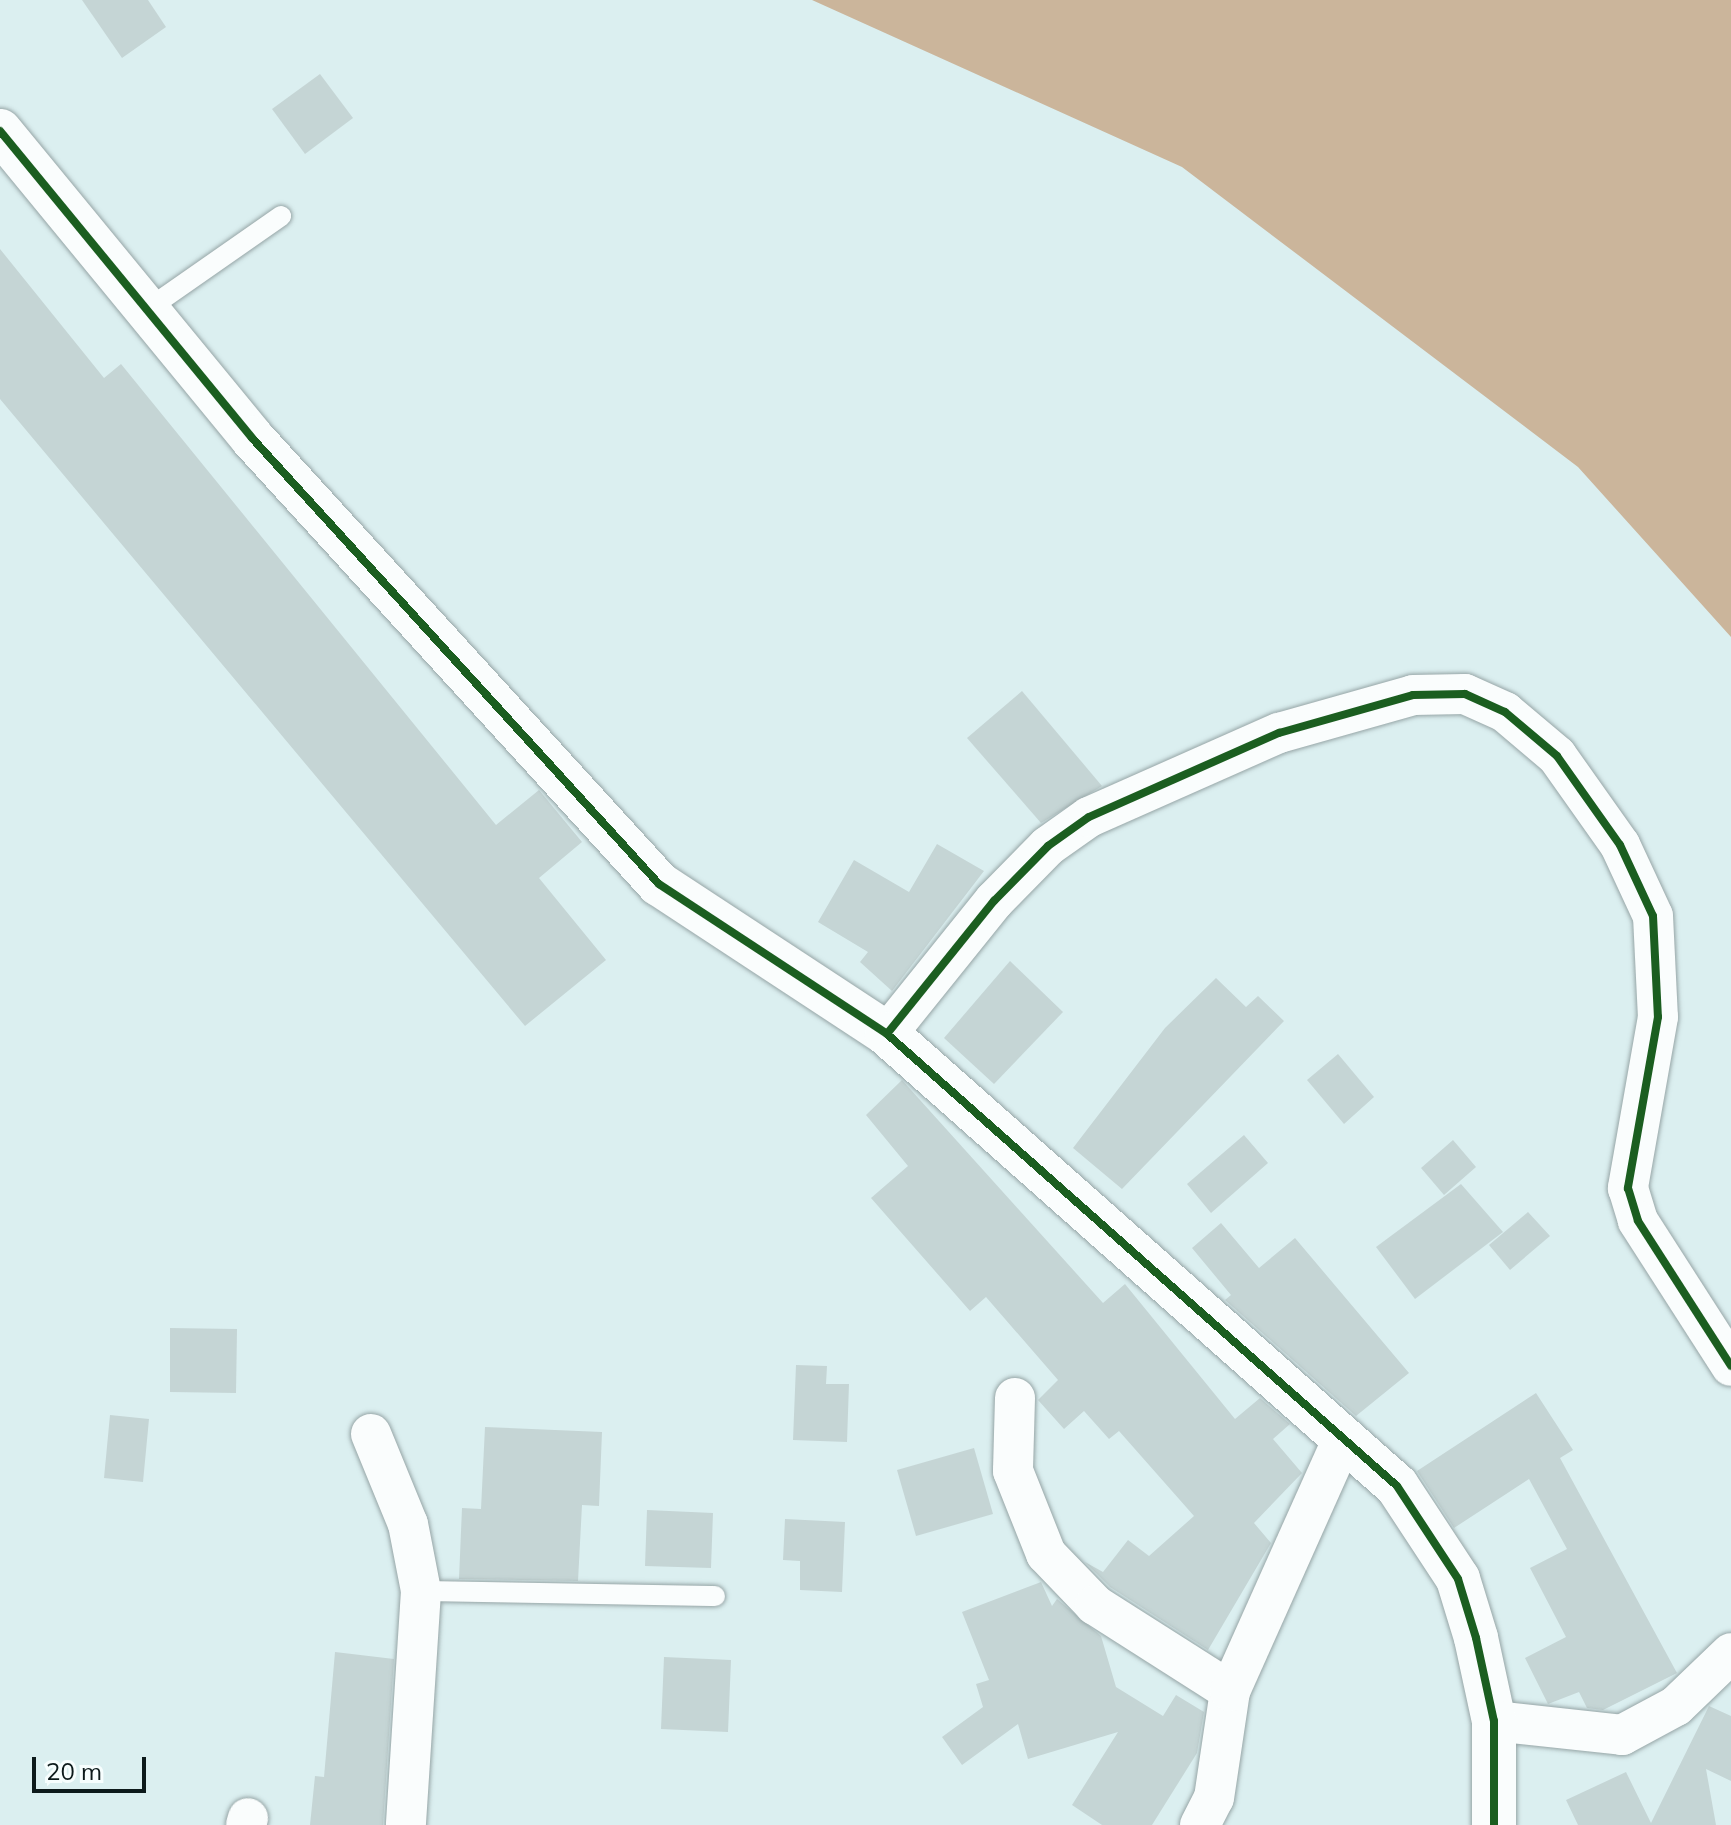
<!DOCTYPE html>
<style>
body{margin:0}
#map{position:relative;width:1731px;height:1825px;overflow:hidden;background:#dbeff0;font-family:Mulish,sans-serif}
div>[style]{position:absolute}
.water>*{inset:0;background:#cbb59b}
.building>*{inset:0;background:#c5d5d5}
.roads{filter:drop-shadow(0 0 2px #96a5a6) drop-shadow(0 0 2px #96a5a6)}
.service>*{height:20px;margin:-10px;padding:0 10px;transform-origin:10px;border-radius:10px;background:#fafdfd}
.minor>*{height:40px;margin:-20px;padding:0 20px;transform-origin:20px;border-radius:20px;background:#fafdfd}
.tertiary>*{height:44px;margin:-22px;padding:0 22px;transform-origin:22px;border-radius:22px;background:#fafdfd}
.cycleway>*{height:8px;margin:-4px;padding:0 4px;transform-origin:4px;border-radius:4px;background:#1b5e20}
span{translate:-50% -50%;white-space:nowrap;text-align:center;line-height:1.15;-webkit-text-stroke:6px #f7fefe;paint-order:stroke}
.scale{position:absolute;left:32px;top:1757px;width:114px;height:36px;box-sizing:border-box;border:4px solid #0d1a1b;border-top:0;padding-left:10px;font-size:24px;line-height:28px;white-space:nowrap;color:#0d1a1b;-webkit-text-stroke:6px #f7fefe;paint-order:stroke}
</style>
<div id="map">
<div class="water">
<i style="clip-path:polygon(812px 0,1731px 0,1731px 637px,1578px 467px,1182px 167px)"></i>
</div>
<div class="building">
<i style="clip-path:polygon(82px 0,148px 0,166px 27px,122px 58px)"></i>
<i style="clip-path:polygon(320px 74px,353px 118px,305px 154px,272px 109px)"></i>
<i style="clip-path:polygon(0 249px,104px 378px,121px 364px,496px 825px,539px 790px,582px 842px,539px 878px,606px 960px,525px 1026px,0 399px)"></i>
<i style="clip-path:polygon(1022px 691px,1102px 786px,1041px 823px,967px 738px)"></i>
<i style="clip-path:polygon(937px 844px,984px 871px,892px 991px,860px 962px,868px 952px,818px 922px,854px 860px,909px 892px)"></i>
<i style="clip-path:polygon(1010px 961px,1063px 1012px,994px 1084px,944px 1038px)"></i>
<i style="clip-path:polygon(1216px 978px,1246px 1007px,1258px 996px,1284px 1021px,1122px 1189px,1073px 1148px,1165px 1028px)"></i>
<i style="clip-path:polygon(1338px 1054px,1374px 1097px,1344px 1124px,1307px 1080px)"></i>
<i style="clip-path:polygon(902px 1080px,1103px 1303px,1125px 1284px,1235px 1419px,1260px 1398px,1290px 1424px,1273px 1439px,1302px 1473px,1254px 1523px,1271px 1543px,1208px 1650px,1110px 1587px,1085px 1562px,1103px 1572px,1128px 1540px,1149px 1556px,1194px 1516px,1119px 1431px,1109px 1439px,1084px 1411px,1064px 1429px,1038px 1400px,1058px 1380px,986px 1297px,970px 1311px,871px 1198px,908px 1166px,866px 1115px)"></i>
<i style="clip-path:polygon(1244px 1135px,1268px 1163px,1211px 1213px,1187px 1184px)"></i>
<i style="clip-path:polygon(1453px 1140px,1476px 1167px,1444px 1195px,1421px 1168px)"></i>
<i style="clip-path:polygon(1461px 1184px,1503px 1232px,1415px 1299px,1376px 1247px)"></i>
<i style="clip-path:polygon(1528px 1212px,1550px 1236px,1510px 1270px,1489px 1245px)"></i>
<i style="clip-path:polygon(1221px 1223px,1259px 1268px,1295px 1238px,1409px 1373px,1356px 1416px,1225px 1300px,1231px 1295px,1192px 1248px)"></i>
<i style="clip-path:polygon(170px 1328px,237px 1329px,236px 1393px,170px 1392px)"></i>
<i style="clip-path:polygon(796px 1365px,827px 1366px,826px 1384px,849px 1384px,847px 1442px,793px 1440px)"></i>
<i style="clip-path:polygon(1536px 1393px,1573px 1450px,1560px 1458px,1677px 1673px,1603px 1710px,1587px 1708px,1579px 1692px,1548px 1704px,1525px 1658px,1566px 1637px,1530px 1568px,1567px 1549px,1529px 1479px,1454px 1528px,1417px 1471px)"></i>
<i style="clip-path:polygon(110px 1415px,149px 1419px,143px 1482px,104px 1478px)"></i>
<i style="clip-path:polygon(485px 1427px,602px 1432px,599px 1506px,582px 1505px,578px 1581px,459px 1579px,462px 1508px,481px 1509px)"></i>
<i style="clip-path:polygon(974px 1448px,993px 1514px,916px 1536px,897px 1470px)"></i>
<i style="clip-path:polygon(647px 1510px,713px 1513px,711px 1568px,645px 1566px)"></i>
<i style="clip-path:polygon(785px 1519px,845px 1522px,842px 1592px,800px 1590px,800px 1561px,783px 1560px)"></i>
<i style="clip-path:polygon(1041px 1582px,1052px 1606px,1057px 1599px,1101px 1636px,1116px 1687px,1163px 1716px,1176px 1695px,1204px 1712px,1197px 1753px,1152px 1825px,1102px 1825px,1072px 1805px,1118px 1732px,1028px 1759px,1018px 1724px,962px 1765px,942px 1737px,983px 1707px,976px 1684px,989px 1680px,962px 1612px)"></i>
<i style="clip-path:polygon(335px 1652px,394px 1659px,383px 1825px,310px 1825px,315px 1776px,324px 1777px)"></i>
<i style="clip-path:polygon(664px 1657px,731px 1660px,728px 1732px,661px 1729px)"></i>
<i style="clip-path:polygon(1709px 1706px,1731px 1716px,1731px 1781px,1706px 1769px,1716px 1825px,1578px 1825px,1566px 1800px,1626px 1772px,1651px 1823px)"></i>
</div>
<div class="roads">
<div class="service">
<i style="left:145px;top:311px;width:166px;rotate:-34.9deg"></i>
<i style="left:421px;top:1591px;width:294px;rotate:1deg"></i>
</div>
<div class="minor">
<i style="left:887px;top:1034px;width:171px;rotate:-51.2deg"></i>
<i style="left:994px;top:901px;width:77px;rotate:-45.5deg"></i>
<i style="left:1048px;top:846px;width:50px;rotate:-35.3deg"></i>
<i style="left:1089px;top:817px;width:208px;rotate:-23.9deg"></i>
<i style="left:1279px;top:733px;width:139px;rotate:-15.8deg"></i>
<i style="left:1413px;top:695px;width:52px;rotate:-1.1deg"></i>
<i style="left:1465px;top:694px;width:44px;rotate:24.2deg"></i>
<i style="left:1505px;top:712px;width:68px;rotate:40.2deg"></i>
<i style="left:1557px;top:756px;width:109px;rotate:54.7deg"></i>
<i style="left:1620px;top:845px;width:78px;rotate:65.1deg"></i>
<i style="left:1653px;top:916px;width:101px;rotate:87.2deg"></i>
<i style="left:1658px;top:1017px;width:174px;rotate:100deg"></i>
<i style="left:1628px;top:1188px;width:34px;rotate:73deg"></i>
<i style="left:1638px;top:1221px;width:172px;rotate:57.3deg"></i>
<i style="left:1015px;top:1398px;width:73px;rotate:91.6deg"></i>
<i style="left:1013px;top:1471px;width:89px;rotate:68.3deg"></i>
<i style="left:1046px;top:1554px;width:71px;rotate:46.1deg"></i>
<i style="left:1095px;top:1605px;width:160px;rotate:32.5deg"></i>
<i style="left:371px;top:1434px;width:97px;rotate:67.7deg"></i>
<i style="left:408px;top:1524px;width:68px;rotate:79deg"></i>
<i style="left:421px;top:1591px;width:234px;rotate:93.7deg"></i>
<i style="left:1494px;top:1721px;width:129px;rotate:6.2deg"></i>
<i style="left:1622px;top:1735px;width:61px;rotate:-28.2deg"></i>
<i style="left:1676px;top:1706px;width:76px;rotate:-43.9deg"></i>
<i style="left:246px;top:1825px;width:7px;rotate:-74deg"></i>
<i style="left:1200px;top:1825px;width:30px;rotate:-63deg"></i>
<i style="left:1214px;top:1798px;width:108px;rotate:-81.5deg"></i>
<i style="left:1230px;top:1691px;width:277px;rotate:-65.9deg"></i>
</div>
<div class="tertiary">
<i style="left:0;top:131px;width:397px;rotate:50.6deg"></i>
<i style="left:252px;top:438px;width:604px;rotate:47.62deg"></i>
<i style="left:659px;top:884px;width:273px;rotate:33.3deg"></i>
<i style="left:887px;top:1034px;width:681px;rotate:41.55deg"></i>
<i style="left:1397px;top:1486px;width:111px;rotate:56.7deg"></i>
<i style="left:1458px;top:1579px;width:62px;rotate:73deg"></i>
<i style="left:1476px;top:1638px;width:85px;rotate:77.8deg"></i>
<i style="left:1494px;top:1721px;width:104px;rotate:90deg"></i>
</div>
</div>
<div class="cycleway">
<i style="left:0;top:131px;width:397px;rotate:50.6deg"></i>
<i style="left:252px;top:438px;width:604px;rotate:47.62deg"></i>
<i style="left:659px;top:884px;width:273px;rotate:33.3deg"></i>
<i style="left:887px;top:1034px;width:681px;rotate:41.55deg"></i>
<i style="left:1397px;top:1486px;width:111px;rotate:56.7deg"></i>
<i style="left:1458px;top:1579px;width:62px;rotate:73deg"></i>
<i style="left:1476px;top:1638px;width:85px;rotate:77.8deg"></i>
<i style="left:1494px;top:1721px;width:104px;rotate:90deg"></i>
<i style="left:887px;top:1034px;width:171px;rotate:-51.2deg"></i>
<i style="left:994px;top:901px;width:77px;rotate:-45.5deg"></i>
<i style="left:1048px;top:846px;width:50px;rotate:-35.3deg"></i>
<i style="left:1089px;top:817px;width:208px;rotate:-23.9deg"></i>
<i style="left:1279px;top:733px;width:139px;rotate:-15.8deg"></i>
<i style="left:1413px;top:695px;width:52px;rotate:-1.1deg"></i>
<i style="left:1465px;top:694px;width:44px;rotate:24.2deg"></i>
<i style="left:1505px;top:712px;width:68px;rotate:40.2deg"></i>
<i style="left:1557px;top:756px;width:109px;rotate:54.7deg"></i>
<i style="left:1620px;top:845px;width:78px;rotate:65.1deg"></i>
<i style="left:1653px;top:916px;width:101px;rotate:87.2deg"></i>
<i style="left:1658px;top:1017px;width:174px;rotate:100deg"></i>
<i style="left:1628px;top:1188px;width:34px;rotate:73deg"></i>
<i style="left:1638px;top:1221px;width:172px;rotate:57.3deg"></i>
</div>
<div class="scale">20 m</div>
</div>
